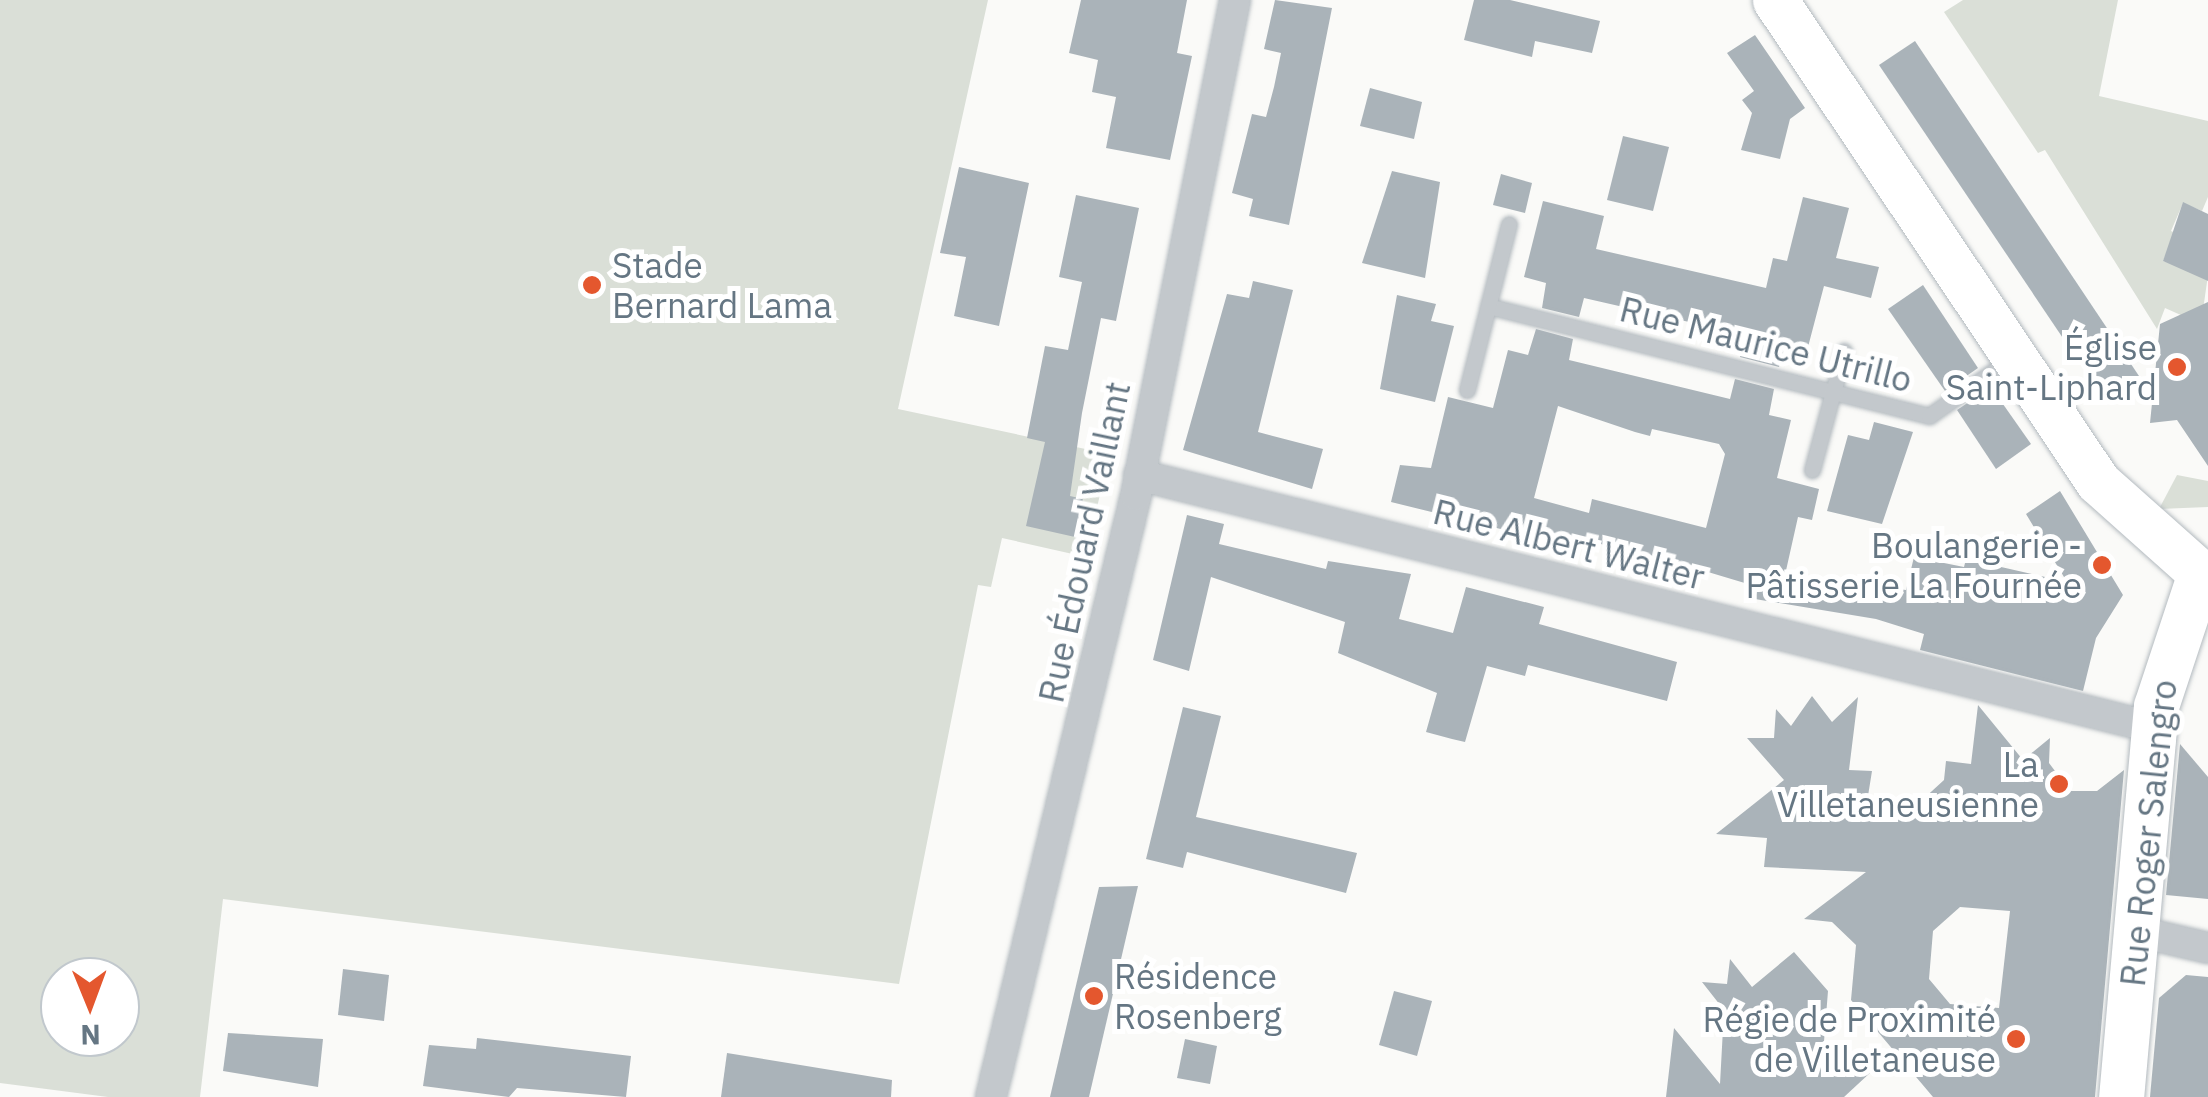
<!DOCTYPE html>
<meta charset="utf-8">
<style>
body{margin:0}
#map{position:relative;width:2208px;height:1097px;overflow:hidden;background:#fafaf8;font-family:"IBM Plex Sans",sans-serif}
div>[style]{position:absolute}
.green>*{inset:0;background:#dadfd7}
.building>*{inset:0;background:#aab3b9}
.roads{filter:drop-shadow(0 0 2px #b3babf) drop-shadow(0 0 2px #b3babf)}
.lane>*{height:15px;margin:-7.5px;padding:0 7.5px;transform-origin:7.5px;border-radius:7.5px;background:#c3c8cc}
.street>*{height:30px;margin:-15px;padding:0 15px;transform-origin:15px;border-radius:15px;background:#c3c8cc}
.secondary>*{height:45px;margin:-22.5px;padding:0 22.5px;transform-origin:22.5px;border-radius:22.5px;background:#fff}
.dots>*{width:28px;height:28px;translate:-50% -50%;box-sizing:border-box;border:5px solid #fff;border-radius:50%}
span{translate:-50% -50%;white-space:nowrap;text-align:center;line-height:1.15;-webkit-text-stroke:10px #fff;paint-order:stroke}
.poi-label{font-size:35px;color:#657683}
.left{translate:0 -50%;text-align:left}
.right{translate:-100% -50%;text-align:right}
.street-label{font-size:35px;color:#657683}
.north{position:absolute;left:40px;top:957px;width:100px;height:100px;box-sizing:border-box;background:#fff;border:2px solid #c1c8cd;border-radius:50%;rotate:179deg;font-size:28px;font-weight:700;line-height:40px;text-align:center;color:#657683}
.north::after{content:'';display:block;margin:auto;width:35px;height:45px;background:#e4572e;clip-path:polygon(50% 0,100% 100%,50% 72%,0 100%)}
</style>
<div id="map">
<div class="green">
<i style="clip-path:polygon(evenodd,0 0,988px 0,898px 409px,1109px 454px,1086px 557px,1002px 538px,991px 587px,978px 585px,899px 984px,223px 899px,200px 1097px,108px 1097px,0 1083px,0 0,60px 977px,120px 977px,120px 1037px,60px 1037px,60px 977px)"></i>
<i style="clip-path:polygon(1963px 0,2118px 0,2099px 96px,2208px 121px,2208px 197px,2202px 211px,2183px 203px,2171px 231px,2188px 239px,2171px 243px,2163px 261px,2208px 275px,2201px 324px,2165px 308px,2157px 329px,2045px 150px,2038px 153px,1944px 12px)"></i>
<i style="clip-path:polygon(2177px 475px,2208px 481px,2208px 507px,2159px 509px)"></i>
</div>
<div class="building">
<i style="clip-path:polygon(1081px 0,1187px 0,1177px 53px,1192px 56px,1170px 160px,1106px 148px,1116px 97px,1092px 92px,1098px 60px,1069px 53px)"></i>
<i style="clip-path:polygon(1275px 0,1332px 8px,1289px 225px,1249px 216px,1253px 199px,1232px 193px,1252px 114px,1266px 117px,1274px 87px,1281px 53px,1264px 49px)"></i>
<i style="clip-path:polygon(1474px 0,1510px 0,1600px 21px,1592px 53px,1535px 41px,1532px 57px,1464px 40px)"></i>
<i style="clip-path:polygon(1755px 35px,1805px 108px,1790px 119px,1780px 159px,1741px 150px,1752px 113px,1742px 100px,1754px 91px,1727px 53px)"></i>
<i style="clip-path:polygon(1915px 41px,2141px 379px,2106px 402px,1879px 65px)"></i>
<i style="clip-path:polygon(1370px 88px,1422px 102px,1414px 139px,1360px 126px)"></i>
<i style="clip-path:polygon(1623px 136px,1669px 147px,1653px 211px,1607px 200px)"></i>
<i style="clip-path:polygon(959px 167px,1029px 183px,999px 326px,954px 316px,966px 257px,940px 253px)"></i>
<i style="clip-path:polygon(1392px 171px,1440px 182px,1425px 278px,1362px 263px)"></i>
<i style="clip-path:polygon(1501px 174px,1532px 183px,1525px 213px,1493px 205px)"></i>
<i style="clip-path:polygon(1076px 195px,1139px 208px,1116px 321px,1101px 318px,1082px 413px,1070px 496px,1083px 499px,1075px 537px,1026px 526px,1045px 442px,1027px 438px,1045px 346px,1068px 350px,1082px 282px,1059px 277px)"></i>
<i style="clip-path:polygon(1803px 197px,1849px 208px,1836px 258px,1879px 267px,1871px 298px,1824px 286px,1808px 347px,1786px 342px,1779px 367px,1740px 357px,1746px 335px,1584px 298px,1579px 317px,1542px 308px,1546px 283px,1524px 277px,1543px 201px,1604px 216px,1596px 249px,1766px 288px,1773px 258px,1787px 261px)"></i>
<i style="clip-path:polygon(2183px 202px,2208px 214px,2208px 281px,2163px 261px)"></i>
<i style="clip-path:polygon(1253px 281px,1293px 290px,1258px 432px,1323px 449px,1312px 489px,1183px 450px,1227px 294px,1249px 298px)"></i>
<i style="clip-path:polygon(1923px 285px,1978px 368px,1945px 391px,1888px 309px)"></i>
<i style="clip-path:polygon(1397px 295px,1436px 304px,1431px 321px,1454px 326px,1435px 402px,1380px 389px)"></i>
<i style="clip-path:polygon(2208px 302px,2208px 466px,2177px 420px,2150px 423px,2160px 324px)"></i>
<i style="clip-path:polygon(evenodd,1536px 329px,1573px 339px,1569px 360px,1730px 399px,1735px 379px,1774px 389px,1769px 415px,1791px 420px,1777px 478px,1819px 489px,1812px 520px,1798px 517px,1785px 575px,1906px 590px,1914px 557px,1964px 567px,1966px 559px,2067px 582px,2026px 514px,2060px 491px,2123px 595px,2096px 638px,2083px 691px,1920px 650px,1924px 634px,1876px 619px,1755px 599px,1758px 587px,1668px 560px,1580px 539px,1578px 548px,1391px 502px,1400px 465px,1431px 468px,1448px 397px,1493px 408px,1508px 350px,1528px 355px,1536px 329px,1558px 406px,1635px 432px,1650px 436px,1652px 429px,1719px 444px,1725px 454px,1706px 528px,1592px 499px,1589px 513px,1534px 498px,1558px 406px)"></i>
<i style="clip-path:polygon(1991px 387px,2031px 444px,1996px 469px,1957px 410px)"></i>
<i style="clip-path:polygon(1874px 422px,1913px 432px,1882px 524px,1827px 511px,1848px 435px,1869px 440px)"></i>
<i style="clip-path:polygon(1187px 515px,1224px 524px,1219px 544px,1326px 569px,1328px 561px,1411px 574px,1399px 619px,1453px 633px,1466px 587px,1544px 607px,1539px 624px,1677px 662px,1667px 701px,1528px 665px,1525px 676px,1487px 666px,1465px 742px,1452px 739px,1426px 732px,1437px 693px,1338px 653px,1345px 622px,1211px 577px,1189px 671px,1153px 660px)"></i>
<i style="clip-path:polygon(evenodd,1812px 696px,1832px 722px,1858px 697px,1849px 770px,1872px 771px,1868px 796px,1920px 802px,1944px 780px,1946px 761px,1971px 764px,1978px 705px,2023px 760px,2050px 738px,2049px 763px,2070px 791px,2097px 791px,2124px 770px,2095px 1097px,1933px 1097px,1851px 1000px,1856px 945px,1832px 922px,1804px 919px,1866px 872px,1764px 867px,1767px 838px,1716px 834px,1784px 780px,1747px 738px,1774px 738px,1776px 709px,1791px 726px,1812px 696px,1960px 907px,2010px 911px,1999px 1008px,1950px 1004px,1929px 979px,1933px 931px,1960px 907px)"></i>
<i style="clip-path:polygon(1183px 707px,1221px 716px,1196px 817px,1357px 853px,1346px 893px,1187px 852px,1183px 868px,1146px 859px)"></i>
<i style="clip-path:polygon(2180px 744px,2208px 777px,2208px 899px,2166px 895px)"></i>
<i style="clip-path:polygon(1138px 886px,1089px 1097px,1050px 1097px,1099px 887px)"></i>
<i style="clip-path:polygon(1794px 952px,1828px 991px,1822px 1067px,1871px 1072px,1844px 1097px,1666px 1097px,1674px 1028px,1720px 1084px,1724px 1010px,1702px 982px,1727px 984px,1730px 959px,1752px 987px)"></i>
<i style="clip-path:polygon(343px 969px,389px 975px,384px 1021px,338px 1015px)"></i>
<i style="clip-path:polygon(2186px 975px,2208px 977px,2208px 1097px,2150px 1097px,2159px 998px)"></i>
<i style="clip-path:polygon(1394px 991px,1432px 1001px,1417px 1056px,1379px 1045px)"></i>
<i style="clip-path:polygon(228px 1033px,323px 1039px,318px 1087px,223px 1071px)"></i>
<i style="clip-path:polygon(477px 1038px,631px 1056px,626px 1097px,517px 1088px,509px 1097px,423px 1086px,429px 1045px,476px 1049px)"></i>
<i style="clip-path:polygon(1185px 1039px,1217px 1046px,1210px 1084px,1177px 1078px)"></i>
<i style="clip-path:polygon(727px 1053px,892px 1080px,891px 1097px,721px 1097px)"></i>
</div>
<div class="roads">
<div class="lane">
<i style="left:1488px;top:306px;width:455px;rotate:14deg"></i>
<i style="left:1929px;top:416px;width:100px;rotate:-34.8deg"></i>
<i style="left:1467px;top:390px;width:171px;rotate:-75.8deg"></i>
<i style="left:1812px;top:470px;width:123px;rotate:-74.9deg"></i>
</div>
<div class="street">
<i style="left:1139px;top:475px;width:1047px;rotate:13.98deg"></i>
<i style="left:2135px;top:931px;width:75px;rotate:13.1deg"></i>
<i style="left:991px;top:1097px;width:619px;rotate:-76.46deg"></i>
<i style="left:1136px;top:495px;width:505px;rotate:-78.69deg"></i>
</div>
<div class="secondary">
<i style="left:1775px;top:0;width:580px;rotate:56.17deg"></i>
<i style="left:2098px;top:482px;width:137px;rotate:41.7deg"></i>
<i style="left:2200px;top:573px;width:140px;rotate:108.3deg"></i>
<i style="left:2156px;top:706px;width:393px;rotate:95.1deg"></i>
</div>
</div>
<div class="dots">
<i style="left:592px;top:285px;background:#e4572e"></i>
<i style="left:2177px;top:367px;background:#e4572e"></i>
<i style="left:2102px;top:565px;background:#e4572e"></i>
<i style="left:2059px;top:784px;background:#e4572e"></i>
<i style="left:1094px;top:996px;background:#e4572e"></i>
<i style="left:2016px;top:1039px;background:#e4572e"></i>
</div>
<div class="poi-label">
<span class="left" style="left:612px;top:285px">Stade<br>Bernard Lama</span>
<span class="right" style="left:2157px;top:367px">Église<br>Saint-Liphard</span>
<span class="right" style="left:2082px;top:565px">Boulangerie -<br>Pâtisserie La Fournée</span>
<span class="right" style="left:2039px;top:784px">La<br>Villetaneusienne</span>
<span class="left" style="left:1114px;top:996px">Résidence<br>Rosenberg</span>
<span class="right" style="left:1996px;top:1039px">Régie de Proximité<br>de Villetaneuse</span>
</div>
<div class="street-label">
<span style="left:1766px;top:344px;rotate:14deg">Rue Maurice Utrillo</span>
<span style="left:1084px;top:542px;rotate:-78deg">Rue Édouard Vaillant</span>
<span style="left:1569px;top:544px;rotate:14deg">Rue Albert Walter</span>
<span style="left:2148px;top:833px;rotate:-84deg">Rue Roger Salengro</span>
</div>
<div class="north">N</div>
</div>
